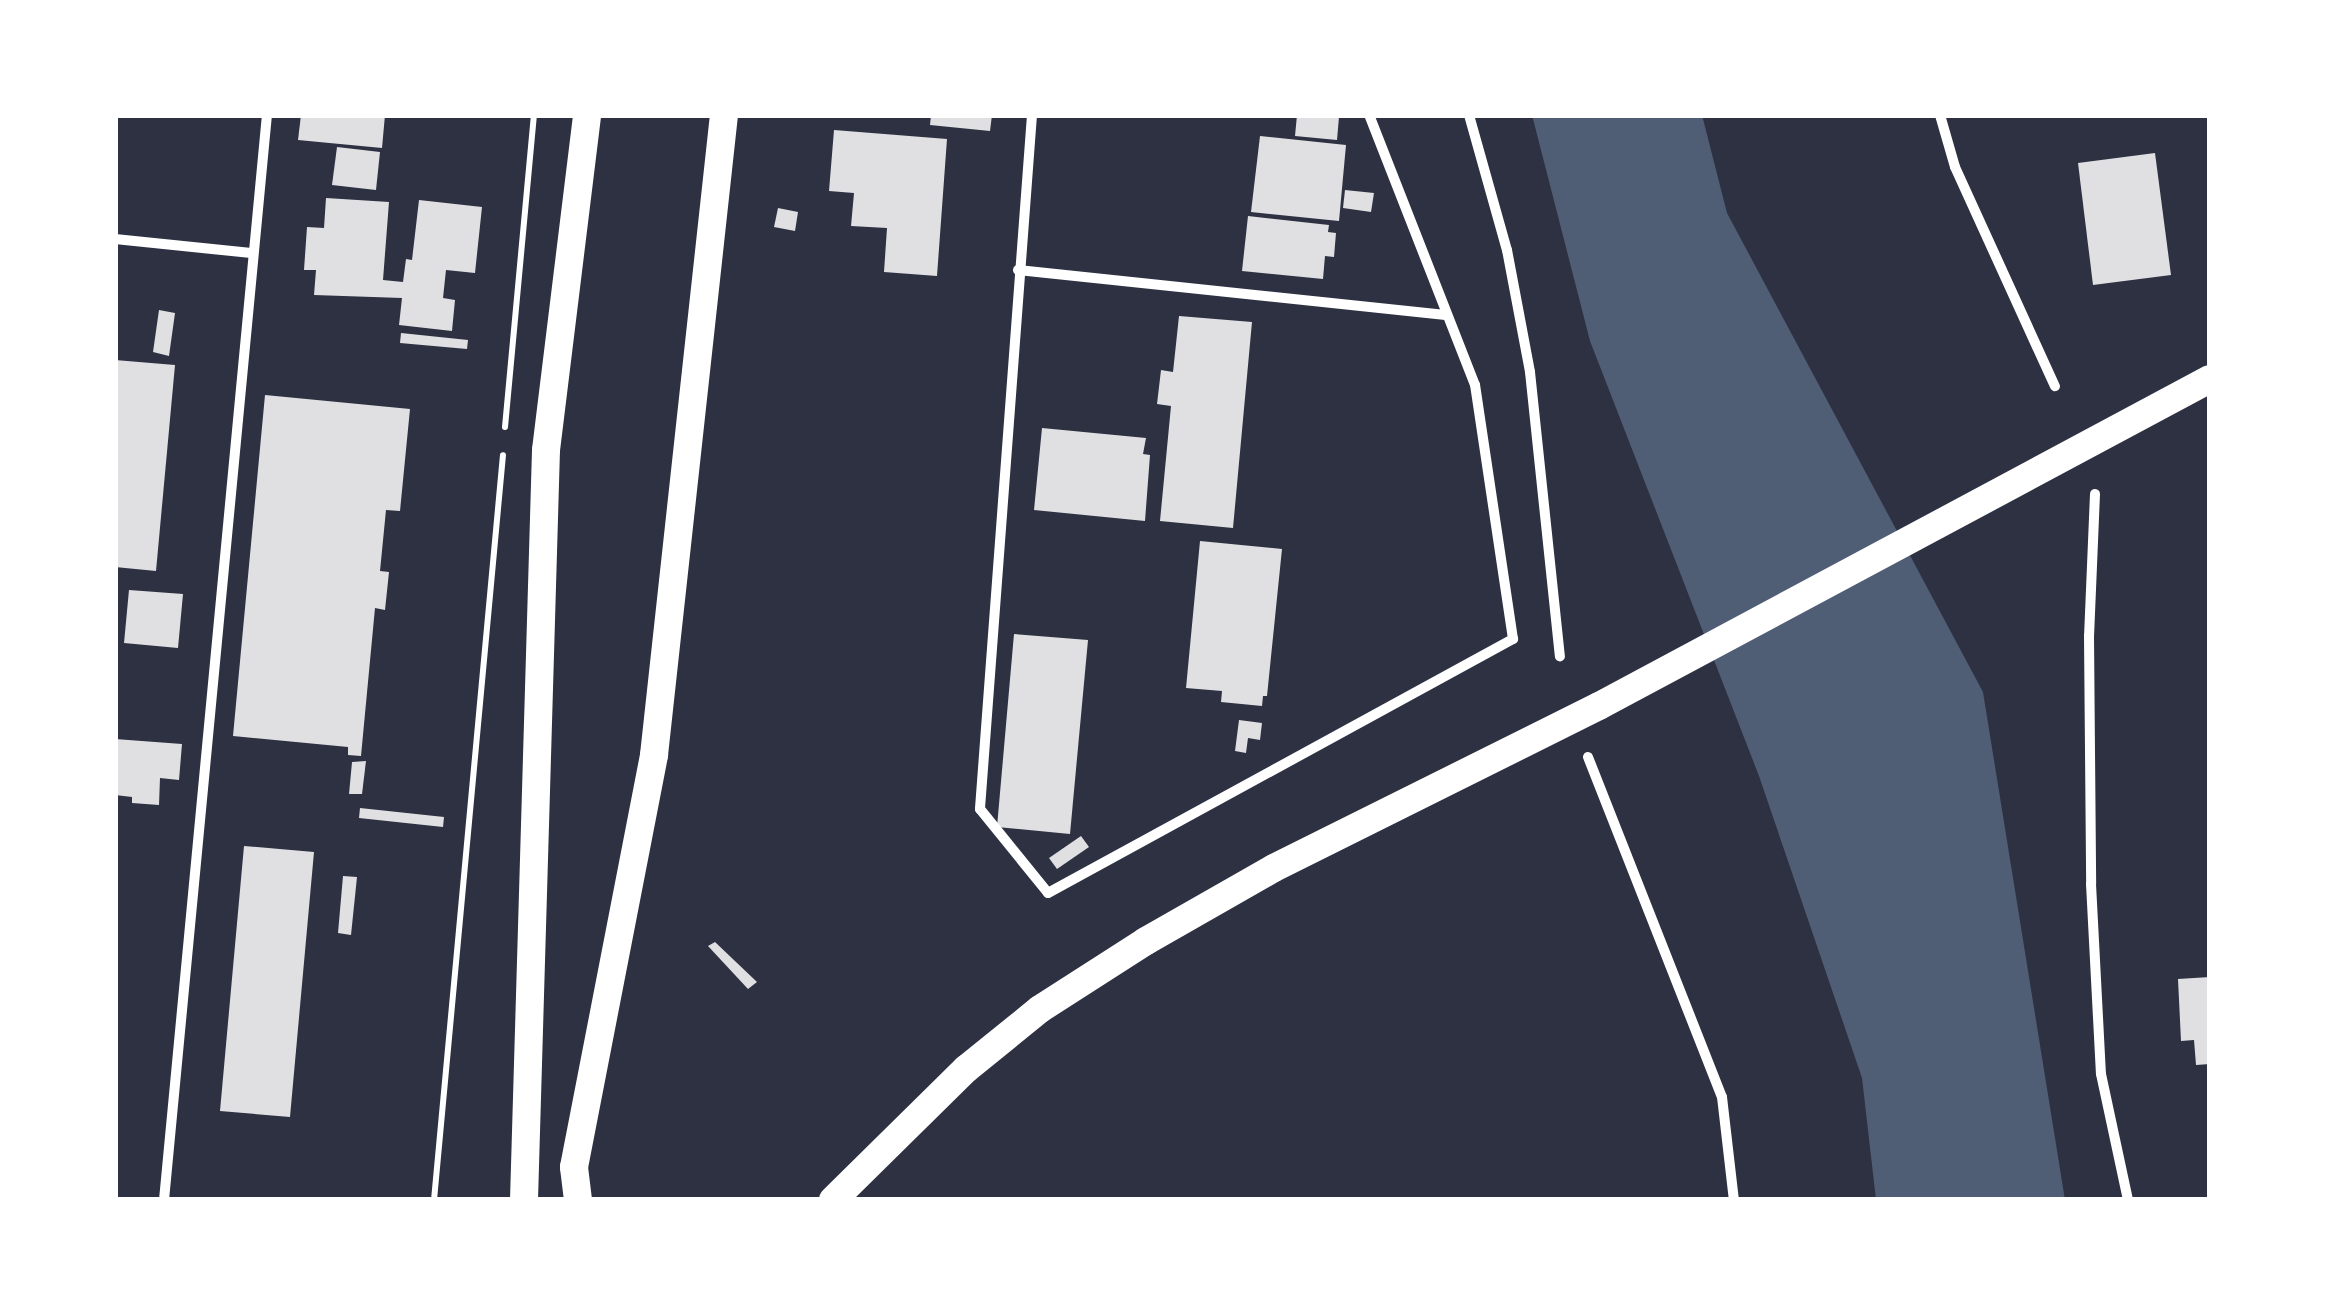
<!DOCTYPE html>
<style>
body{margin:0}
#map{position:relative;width:2325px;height:1315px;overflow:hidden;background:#2d3142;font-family:Merriweather,serif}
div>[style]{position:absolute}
.water>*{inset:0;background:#4f5d75}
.building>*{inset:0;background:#e0e0e3}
.path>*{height:6px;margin:-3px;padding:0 3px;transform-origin:3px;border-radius:3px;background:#fff}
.minor>*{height:10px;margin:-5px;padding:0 5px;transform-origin:5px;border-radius:5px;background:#fff}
.trunk>*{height:28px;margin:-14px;padding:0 14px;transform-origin:14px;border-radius:14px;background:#fff}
span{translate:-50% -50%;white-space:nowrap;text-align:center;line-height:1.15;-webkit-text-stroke:10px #fff;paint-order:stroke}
.frame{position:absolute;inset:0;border:118px solid #fff;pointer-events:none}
</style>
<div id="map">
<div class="water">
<i style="clip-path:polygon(1532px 115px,1702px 115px,1727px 213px,1983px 692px,2065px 1200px,1876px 1200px,1862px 1078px,1759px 776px,1590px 341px)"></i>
</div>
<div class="building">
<i style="clip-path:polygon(301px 115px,385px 115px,382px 148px,298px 140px)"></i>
<i style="clip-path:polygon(931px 115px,992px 115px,990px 131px,930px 125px)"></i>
<i style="clip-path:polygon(1297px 115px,1339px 117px,1337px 140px,1295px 136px)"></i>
<i style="clip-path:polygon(834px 130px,947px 139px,937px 276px,884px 272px,887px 228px,851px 226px,854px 193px,829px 191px)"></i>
<i style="clip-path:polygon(1260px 136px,1346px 145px,1339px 221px,1251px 212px)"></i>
<i style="clip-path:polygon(337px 147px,380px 152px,376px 190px,332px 185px)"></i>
<i style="clip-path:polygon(2155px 153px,2171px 275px,2093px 285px,2078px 163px)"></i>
<i style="clip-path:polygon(1345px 190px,1374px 193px,1371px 212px,1343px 208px)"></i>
<i style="clip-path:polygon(326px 198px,389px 202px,383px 280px,403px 282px,406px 259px,412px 260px,419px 200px,482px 207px,475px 273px,446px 270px,443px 298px,455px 300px,452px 331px,399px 325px,402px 298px,314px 295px,316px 270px,304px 270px,307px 227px,324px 228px)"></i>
<i style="clip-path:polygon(778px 208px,798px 212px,795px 231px,774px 227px)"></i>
<i style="clip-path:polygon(1248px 216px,1329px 225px,1328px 232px,1336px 233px,1334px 257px,1325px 256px,1323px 279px,1242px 271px)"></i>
<i style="clip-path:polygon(159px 310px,175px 313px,169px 356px,153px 352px)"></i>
<i style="clip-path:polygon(1179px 316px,1252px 322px,1233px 528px,1160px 521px,1171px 406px,1157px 404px,1161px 370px,1173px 372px)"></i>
<i style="clip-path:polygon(401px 333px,468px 340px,467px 349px,400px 343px)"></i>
<i style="clip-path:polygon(115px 360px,175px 365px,156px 571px,115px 567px)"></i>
<i style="clip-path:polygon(265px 395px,410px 409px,400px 511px,386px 510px,380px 571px,389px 572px,385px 610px,375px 608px,361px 756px,348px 755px,348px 747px,233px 736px)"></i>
<i style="clip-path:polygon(1042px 428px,1146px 438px,1143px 454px,1150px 455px,1145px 521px,1034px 510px)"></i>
<i style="clip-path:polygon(1200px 541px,1282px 549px,1267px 696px,1263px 696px,1262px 706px,1221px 702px,1222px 691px,1186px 688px)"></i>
<i style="clip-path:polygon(129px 590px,183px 594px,178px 648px,124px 643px)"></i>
<i style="clip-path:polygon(1014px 634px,1088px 640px,1070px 834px,997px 827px)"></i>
<i style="clip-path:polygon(1239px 720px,1262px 723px,1260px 740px,1248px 738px,1246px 753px,1235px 751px)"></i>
<i style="clip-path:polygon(115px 739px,182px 744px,179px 780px,160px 778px,159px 805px,132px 803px,132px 797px,115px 795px)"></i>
<i style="clip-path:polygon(366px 761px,362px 794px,349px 794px,352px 762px)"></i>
<i style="clip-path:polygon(360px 808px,444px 817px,443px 827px,359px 818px)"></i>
<i style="clip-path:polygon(1081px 836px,1089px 847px,1057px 869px,1049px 858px)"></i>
<i style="clip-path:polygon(244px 846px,314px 852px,290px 1117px,220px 1111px)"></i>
<i style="clip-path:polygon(343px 876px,357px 877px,351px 935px,338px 933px)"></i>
<i style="clip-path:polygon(715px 942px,757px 982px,748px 989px,708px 946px)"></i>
<i style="clip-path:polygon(2210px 977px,2210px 1064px,2196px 1065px,2194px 1040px,2181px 1041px,2178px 979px)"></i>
</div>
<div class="path">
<i style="left:505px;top:427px;width:313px;rotate:-84.7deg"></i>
<i style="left:434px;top:1200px;width:748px;rotate:-84.71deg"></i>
</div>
<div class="minor">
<i style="left:1032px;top:115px;width:696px;rotate:94.29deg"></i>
<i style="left:980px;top:809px;width:108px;rotate:51deg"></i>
<i style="left:1048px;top:893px;width:530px;rotate:-28.64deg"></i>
<i style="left:1513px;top:639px;width:257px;rotate:-98.5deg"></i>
<i style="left:1475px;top:385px;width:290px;rotate:-111.4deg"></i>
<i style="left:1469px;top:115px;width:140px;rotate:74.3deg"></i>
<i style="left:1507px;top:250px;width:124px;rotate:79.3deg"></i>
<i style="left:1530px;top:372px;width:286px;rotate:84deg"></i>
<i style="left:1940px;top:115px;width:54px;rotate:73.9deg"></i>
<i style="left:1955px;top:167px;width:241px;rotate:65.5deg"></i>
<i style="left:115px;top:239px;width:137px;rotate:5.9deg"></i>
<i style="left:1018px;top:270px;width:430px;rotate:6deg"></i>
<i style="left:2095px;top:494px;width:142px;rotate:92.4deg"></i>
<i style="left:2089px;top:636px;width:248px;rotate:89.5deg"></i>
<i style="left:2091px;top:884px;width:190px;rotate:87deg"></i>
<i style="left:2101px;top:1074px;width:129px;rotate:77.9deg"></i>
<i style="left:1588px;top:757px;width:365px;rotate:68.5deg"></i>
<i style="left:1722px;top:1097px;width:104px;rotate:83.4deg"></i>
<i style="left:164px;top:1200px;width:1090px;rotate:-84.58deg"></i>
</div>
<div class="trunk">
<i style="left:524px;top:1200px;width:750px;rotate:-88.32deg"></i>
<i style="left:546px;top:450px;width:337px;rotate:-83deg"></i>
<i style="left:578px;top:1200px;width:33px;rotate:-97deg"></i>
<i style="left:574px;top:1167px;width:420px;rotate:-79deg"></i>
<i style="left:654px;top:755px;width:644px;rotate:-83.76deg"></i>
<i style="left:833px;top:1200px;width:187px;rotate:-44.6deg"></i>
<i style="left:966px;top:1069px;width:95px;rotate:-39deg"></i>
<i style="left:1040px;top:1009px;width:126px;rotate:-32.7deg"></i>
<i style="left:1146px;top:941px;width:147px;rotate:-29.7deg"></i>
<i style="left:1274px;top:868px;width:363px;rotate:-26.5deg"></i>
<i style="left:1599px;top:706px;width:693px;rotate:-28.16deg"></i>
</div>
<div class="frame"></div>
</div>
